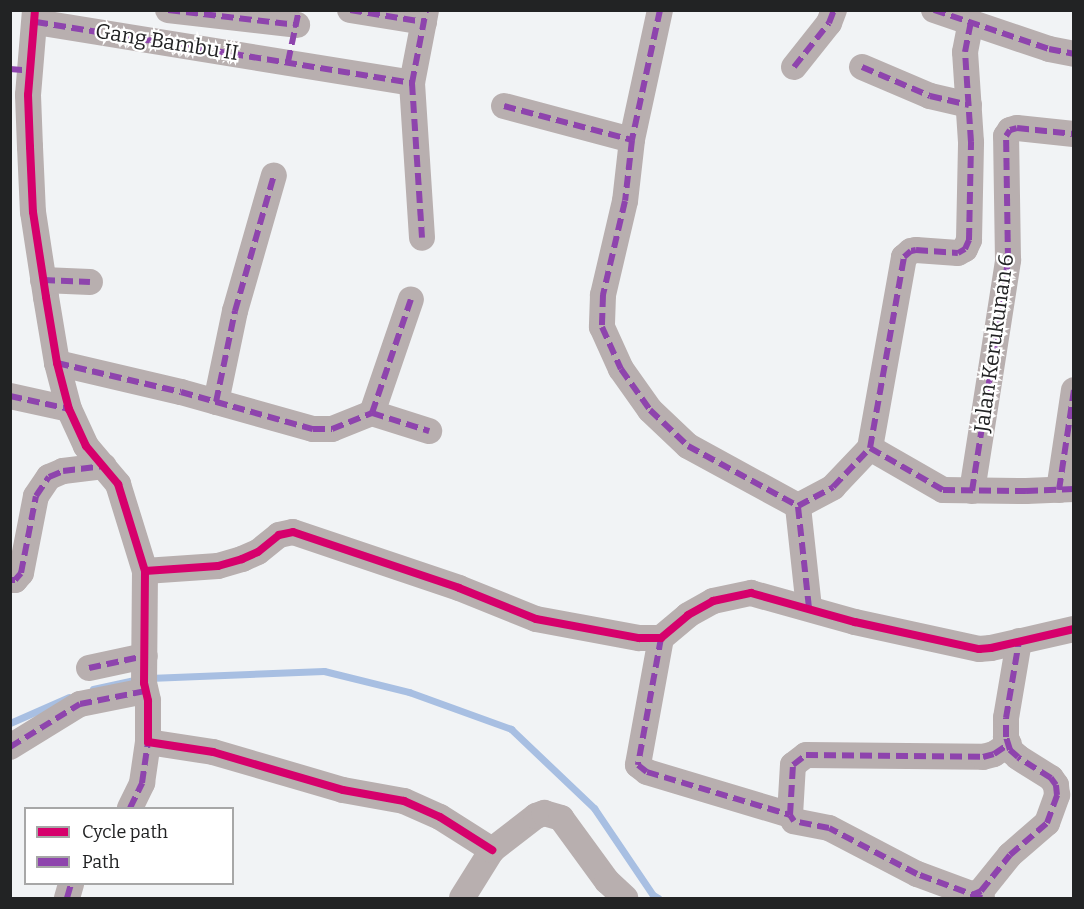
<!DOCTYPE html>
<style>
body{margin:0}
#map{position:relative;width:1084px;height:909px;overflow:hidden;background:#f1f3f5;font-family:Bitter,serif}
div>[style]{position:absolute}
.stream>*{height:7px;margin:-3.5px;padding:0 3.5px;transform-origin:3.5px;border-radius:3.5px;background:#a8bfe2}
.street>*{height:26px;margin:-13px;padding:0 13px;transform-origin:13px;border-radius:13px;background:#b8afaf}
.quiet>*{height:6px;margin-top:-3px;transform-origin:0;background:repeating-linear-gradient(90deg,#8e44ad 0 12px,transparent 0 18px)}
.cycleway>*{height:8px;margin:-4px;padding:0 4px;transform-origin:4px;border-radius:4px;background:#d6006c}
span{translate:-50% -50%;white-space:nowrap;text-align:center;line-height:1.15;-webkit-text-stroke:4.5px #fff;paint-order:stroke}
.street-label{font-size:21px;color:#222324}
.frame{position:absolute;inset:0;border:12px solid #222324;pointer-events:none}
.legend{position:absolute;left:24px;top:807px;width:210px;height:78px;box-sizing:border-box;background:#fff;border:2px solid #a7a7a7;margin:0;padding:8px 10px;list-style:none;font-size:18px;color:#222324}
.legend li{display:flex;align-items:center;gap:12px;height:30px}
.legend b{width:30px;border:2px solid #a7a7a7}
</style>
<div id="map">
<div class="stream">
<i style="left:149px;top:678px;width:175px;rotate:-2.3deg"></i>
<i style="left:324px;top:671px;width:88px;rotate:13.9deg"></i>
<i style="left:409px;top:692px;width:109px;rotate:19.9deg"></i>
<i style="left:511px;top:729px;width:115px;rotate:43.6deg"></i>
<i style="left:594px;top:808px;width:105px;rotate:55.9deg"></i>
<i style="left:653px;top:895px;width:6px;rotate:31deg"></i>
<i style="left:93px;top:689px;width:46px;rotate:-12.5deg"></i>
<i style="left:10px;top:723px;width:64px;rotate:-23.8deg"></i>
</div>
<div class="street">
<i style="left:35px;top:10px;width:85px;rotate:94.7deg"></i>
<i style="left:28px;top:95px;width:52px;rotate:87.8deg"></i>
<i style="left:30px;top:147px;width:65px;rotate:87.4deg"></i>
<i style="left:33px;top:212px;width:86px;rotate:81.3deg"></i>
<i style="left:46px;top:297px;width:67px;rotate:80.5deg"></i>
<i style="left:57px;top:363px;width:48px;rotate:75.4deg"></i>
<i style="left:69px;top:409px;width:41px;rotate:65.3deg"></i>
<i style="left:86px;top:446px;width:50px;rotate:49.9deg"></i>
<i style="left:118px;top:484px;width:91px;rotate:72.8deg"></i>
<i style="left:145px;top:571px;width:112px;rotate:90.5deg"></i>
<i style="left:144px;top:683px;width:18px;rotate:77deg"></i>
<i style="left:148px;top:701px;width:41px;rotate:90deg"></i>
<i style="left:148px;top:742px;width:66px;rotate:8.7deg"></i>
<i style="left:213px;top:752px;width:135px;rotate:16.3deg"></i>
<i style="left:343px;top:790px;width:62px;rotate:10.2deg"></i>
<i style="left:404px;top:801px;width:39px;rotate:24deg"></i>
<i style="left:440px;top:817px;width:62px;rotate:32.4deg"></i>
<i style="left:168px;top:10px;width:130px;rotate:6.6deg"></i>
<i style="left:350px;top:10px;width:75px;rotate:9.2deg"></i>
<i style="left:660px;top:10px;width:133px;rotate:102.2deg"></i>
<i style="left:632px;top:140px;width:61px;rotate:96.5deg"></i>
<i style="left:625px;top:201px;width:97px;rotate:103.2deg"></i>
<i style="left:603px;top:295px;width:32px;rotate:92deg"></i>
<i style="left:602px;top:327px;width:46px;rotate:65.7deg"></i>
<i style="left:621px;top:369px;width:50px;rotate:54.7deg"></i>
<i style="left:650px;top:410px;width:52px;rotate:43.5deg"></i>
<i style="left:688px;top:446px;width:125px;rotate:28.6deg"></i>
<i style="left:934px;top:10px;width:121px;rotate:18.7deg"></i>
<i style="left:1049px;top:49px;width:25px;rotate:11deg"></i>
<i style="left:36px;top:22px;width:381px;rotate:9.2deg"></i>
<i style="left:412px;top:83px;width:74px;rotate:-79.1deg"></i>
<i style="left:794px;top:67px;width:56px;rotate:-51.5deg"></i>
<i style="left:829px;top:23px;width:14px;rotate:-69deg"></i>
<i style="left:862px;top:67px;width:74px;rotate:23.1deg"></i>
<i style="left:930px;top:96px;width:40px;rotate:13deg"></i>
<i style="left:412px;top:83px;width:155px;rotate:86.3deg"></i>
<i style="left:504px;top:106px;width:132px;rotate:14.9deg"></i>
<i style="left:43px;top:280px;width:47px;rotate:2.4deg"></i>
<i style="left:57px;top:363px;width:127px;rotate:13.2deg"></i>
<i style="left:181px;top:392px;width:137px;rotate:15.7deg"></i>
<i style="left:313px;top:429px;width:19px"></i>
<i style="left:332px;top:429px;width:43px;rotate:-21.8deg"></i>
<i style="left:372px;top:413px;width:120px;rotate:-71.1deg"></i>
<i style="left:10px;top:396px;width:60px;rotate:12.4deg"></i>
<i style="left:216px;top:402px;width:93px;rotate:-78.2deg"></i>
<i style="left:235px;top:311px;width:141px;rotate:-74deg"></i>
<i style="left:372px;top:413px;width:60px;rotate:17.5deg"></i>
<i style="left:870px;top:448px;width:194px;rotate:-79.9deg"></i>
<i style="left:904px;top:257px;width:9px;rotate:-41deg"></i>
<i style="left:911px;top:251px;width:5px;rotate:-11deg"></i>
<i style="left:916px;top:250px;width:42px;rotate:4.1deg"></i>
<i style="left:958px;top:253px;width:8px;rotate:-30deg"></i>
<i style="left:965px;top:249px;width:10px;rotate:-66deg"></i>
<i style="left:969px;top:240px;width:98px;rotate:-88.8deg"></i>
<i style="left:971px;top:142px;width:90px;rotate:-93.8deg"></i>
<i style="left:965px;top:52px;width:31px;rotate:-79deg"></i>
<i style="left:870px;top:448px;width:84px;rotate:29.9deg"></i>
<i style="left:943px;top:490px;width:83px;rotate:0.7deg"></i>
<i style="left:1026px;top:491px;width:48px;rotate:-2.4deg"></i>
<i style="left:1059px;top:490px;width:101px;rotate:-81.5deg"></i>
<i style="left:972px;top:491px;width:234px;rotate:-81.1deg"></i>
<i style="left:1008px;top:260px;width:124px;rotate:-90.9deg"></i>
<i style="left:1006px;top:136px;width:7px;rotate:-56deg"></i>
<i style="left:1010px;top:130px;width:7px;rotate:-16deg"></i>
<i style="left:1017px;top:128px;width:57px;rotate:6deg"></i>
<i style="left:145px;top:571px;width:73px;rotate:-3.9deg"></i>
<i style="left:218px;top:566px;width:25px;rotate:-16deg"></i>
<i style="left:242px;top:559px;width:17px;rotate:-24deg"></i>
<i style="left:258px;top:552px;width:27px;rotate:-39deg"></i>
<i style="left:279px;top:535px;width:14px;rotate:-12deg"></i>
<i style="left:293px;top:532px;width:175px;rotate:18.6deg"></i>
<i style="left:459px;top:588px;width:83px;rotate:21.9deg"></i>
<i style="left:536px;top:619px;width:105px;rotate:10.5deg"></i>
<i style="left:639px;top:638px;width:22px"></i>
<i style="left:661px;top:638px;width:35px;rotate:-40deg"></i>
<i style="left:688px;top:615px;width:29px;rotate:-29deg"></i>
<i style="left:713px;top:601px;width:39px;rotate:-12deg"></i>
<i style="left:751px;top:593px;width:108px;rotate:15.6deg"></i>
<i style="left:855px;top:622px;width:127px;rotate:12.3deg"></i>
<i style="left:979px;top:649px;width:12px;rotate:-5deg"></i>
<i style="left:991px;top:648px;width:85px;rotate:-12.9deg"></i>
<i style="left:10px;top:580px;width:5px"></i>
<i style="left:15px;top:580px;width:9px;rotate:-49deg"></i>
<i style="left:21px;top:573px;width:78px;rotate:-79deg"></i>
<i style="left:36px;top:496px;width:23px;rotate:-56deg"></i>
<i style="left:49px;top:477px;width:15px;rotate:-23deg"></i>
<i style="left:63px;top:471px;width:41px;rotate:-7deg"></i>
<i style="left:809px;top:608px;width:103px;rotate:-96.2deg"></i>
<i style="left:798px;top:506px;width:40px;rotate:-28deg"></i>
<i style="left:833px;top:487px;width:54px;rotate:-46.5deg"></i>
<i style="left:661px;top:638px;width:129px;rotate:100.3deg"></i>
<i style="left:638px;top:765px;width:11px;rotate:38deg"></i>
<i style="left:647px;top:772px;width:149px;rotate:16.7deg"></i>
<i style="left:89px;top:668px;width:57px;rotate:-12.1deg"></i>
<i style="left:10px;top:747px;width:82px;rotate:-31.6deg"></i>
<i style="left:80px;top:704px;width:66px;rotate:-11.3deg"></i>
<i style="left:130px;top:808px;width:28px;rotate:-64deg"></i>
<i style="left:142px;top:783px;width:41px;rotate:-81.7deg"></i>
<i style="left:972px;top:895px;width:10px;rotate:-24deg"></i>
<i style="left:981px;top:891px;width:46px;rotate:-51.1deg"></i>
<i style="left:1010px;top:855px;width:49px;rotate:-40.9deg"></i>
<i style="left:1047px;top:823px;width:30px;rotate:-70deg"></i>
<i style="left:1057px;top:795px;width:10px;rotate:-96deg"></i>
<i style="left:1056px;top:785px;width:9px;rotate:-126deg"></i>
<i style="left:1051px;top:778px;width:39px;rotate:-148deg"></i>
<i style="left:1018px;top:757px;width:11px;rotate:-139deg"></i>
<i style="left:1010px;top:750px;width:14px;rotate:-107deg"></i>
<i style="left:1006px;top:737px;width:19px;rotate:-90deg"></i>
<i style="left:1006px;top:718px;width:78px;rotate:-80.4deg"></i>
<i style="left:67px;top:898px;width:15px;rotate:-74deg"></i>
<i style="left:462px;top:898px;width:57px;rotate:-58deg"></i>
<i style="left:492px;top:850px;width:56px;rotate:-37.7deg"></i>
<i style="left:536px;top:816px;width:9px;rotate:-21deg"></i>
<i style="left:544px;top:813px;width:18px;rotate:16deg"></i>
<i style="left:561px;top:818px;width:78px;rotate:53.9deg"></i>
<i style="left:607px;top:881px;width:25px;rotate:43deg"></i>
<i style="left:982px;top:898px;width:69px;rotate:-159.7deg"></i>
<i style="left:917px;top:874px;width:99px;rotate:-152.4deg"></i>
<i style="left:829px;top:828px;width:36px;rotate:-169deg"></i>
<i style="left:794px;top:821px;width:7px;rotate:-124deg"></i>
<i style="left:790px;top:815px;width:50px;rotate:-86.6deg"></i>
<i style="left:793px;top:765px;width:16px;rotate:-38deg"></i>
<i style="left:806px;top:755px;width:177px;rotate:0.6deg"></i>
<i style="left:983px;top:757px;width:11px;rotate:-15deg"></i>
<i style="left:994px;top:754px;width:18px;rotate:-34deg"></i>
</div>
<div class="quiet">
<i style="left:168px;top:10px;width:130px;rotate:6.6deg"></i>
<i style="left:350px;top:10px;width:75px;rotate:9.2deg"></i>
<i style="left:660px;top:10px;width:133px;rotate:102.2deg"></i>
<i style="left:632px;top:140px;width:61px;rotate:96.5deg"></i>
<i style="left:625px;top:201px;width:97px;rotate:103.2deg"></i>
<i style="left:603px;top:295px;width:32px;rotate:92deg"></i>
<i style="left:602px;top:327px;width:46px;rotate:65.7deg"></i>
<i style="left:621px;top:369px;width:50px;rotate:54.7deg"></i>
<i style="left:650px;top:410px;width:52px;rotate:43.5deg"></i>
<i style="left:688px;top:446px;width:125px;rotate:28.6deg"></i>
<i style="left:934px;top:10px;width:121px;rotate:18.7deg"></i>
<i style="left:1049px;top:49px;width:25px;rotate:11deg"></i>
<i style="left:36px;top:22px;width:381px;rotate:9.2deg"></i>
<i style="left:412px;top:83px;width:74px;rotate:-79.1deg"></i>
<i style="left:288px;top:62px;width:53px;rotate:-78.1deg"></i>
<i style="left:794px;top:67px;width:56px;rotate:-51.5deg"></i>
<i style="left:829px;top:23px;width:14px;rotate:-69deg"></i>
<i style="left:862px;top:67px;width:74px;rotate:23.1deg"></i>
<i style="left:930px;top:96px;width:40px;rotate:13deg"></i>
<i style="left:10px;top:69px;width:21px;rotate:5deg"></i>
<i style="left:412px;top:83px;width:155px;rotate:86.3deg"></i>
<i style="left:504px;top:106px;width:132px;rotate:14.9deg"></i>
<i style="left:43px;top:280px;width:47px;rotate:2.4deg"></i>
<i style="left:57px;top:363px;width:127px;rotate:13.2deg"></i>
<i style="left:181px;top:392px;width:137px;rotate:15.7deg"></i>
<i style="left:313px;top:429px;width:19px"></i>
<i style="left:332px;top:429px;width:43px;rotate:-21.8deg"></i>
<i style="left:372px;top:413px;width:120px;rotate:-71.1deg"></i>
<i style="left:10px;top:396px;width:60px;rotate:12.4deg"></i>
<i style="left:216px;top:402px;width:93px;rotate:-78.2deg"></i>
<i style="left:235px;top:311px;width:141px;rotate:-74deg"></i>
<i style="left:372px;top:413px;width:60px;rotate:17.5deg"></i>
<i style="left:870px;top:448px;width:194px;rotate:-79.9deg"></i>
<i style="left:904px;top:257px;width:9px;rotate:-41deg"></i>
<i style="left:911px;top:251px;width:5px;rotate:-11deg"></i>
<i style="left:916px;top:250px;width:42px;rotate:4.1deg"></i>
<i style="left:958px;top:253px;width:8px;rotate:-30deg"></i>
<i style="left:965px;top:249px;width:10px;rotate:-66deg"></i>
<i style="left:969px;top:240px;width:98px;rotate:-88.8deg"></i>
<i style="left:971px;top:142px;width:90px;rotate:-93.8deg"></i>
<i style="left:965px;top:52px;width:31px;rotate:-79deg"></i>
<i style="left:870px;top:448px;width:84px;rotate:29.9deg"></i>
<i style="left:943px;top:490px;width:83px;rotate:0.7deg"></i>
<i style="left:1026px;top:491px;width:48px;rotate:-2.4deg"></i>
<i style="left:1059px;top:490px;width:101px;rotate:-81.5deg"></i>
<i style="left:972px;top:491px;width:234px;rotate:-81.1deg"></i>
<i style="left:1008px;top:260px;width:124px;rotate:-90.9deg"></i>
<i style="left:1006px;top:136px;width:7px;rotate:-56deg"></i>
<i style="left:1010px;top:130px;width:7px;rotate:-16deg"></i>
<i style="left:1017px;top:128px;width:57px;rotate:6deg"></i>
<i style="left:10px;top:580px;width:5px"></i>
<i style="left:15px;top:580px;width:9px;rotate:-49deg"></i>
<i style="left:21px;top:573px;width:78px;rotate:-79deg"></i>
<i style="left:36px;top:496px;width:23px;rotate:-56deg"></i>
<i style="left:49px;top:477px;width:15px;rotate:-23deg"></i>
<i style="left:63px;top:471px;width:41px;rotate:-7deg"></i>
<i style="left:809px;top:608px;width:103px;rotate:-96.2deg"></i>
<i style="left:798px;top:506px;width:40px;rotate:-28deg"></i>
<i style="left:833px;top:487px;width:54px;rotate:-46.5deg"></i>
<i style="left:661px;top:638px;width:129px;rotate:100.3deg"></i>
<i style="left:638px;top:765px;width:11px;rotate:38deg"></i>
<i style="left:647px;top:772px;width:149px;rotate:16.7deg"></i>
<i style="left:89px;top:668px;width:57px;rotate:-12.1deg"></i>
<i style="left:10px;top:747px;width:82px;rotate:-31.6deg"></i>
<i style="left:80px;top:704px;width:66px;rotate:-11.3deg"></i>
<i style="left:130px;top:808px;width:28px;rotate:-64deg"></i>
<i style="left:142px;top:783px;width:41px;rotate:-81.7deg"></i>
<i style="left:972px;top:895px;width:10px;rotate:-24deg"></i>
<i style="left:981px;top:891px;width:46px;rotate:-51.1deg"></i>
<i style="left:1010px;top:855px;width:49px;rotate:-40.9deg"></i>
<i style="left:1047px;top:823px;width:30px;rotate:-70deg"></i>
<i style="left:1057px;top:795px;width:10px;rotate:-96deg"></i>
<i style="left:1056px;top:785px;width:9px;rotate:-126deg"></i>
<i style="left:1051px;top:778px;width:39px;rotate:-148deg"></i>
<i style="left:1018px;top:757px;width:11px;rotate:-139deg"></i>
<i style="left:1010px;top:750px;width:14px;rotate:-107deg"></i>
<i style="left:1006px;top:737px;width:19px;rotate:-90deg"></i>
<i style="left:1006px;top:718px;width:78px;rotate:-80.4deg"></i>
<i style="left:67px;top:898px;width:15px;rotate:-74deg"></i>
<i style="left:982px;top:898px;width:69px;rotate:-159.7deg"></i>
<i style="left:917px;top:874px;width:99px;rotate:-152.4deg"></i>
<i style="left:829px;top:828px;width:36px;rotate:-169deg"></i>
<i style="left:794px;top:821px;width:7px;rotate:-124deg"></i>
<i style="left:790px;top:815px;width:50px;rotate:-86.6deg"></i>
<i style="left:793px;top:765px;width:16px;rotate:-38deg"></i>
<i style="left:806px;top:755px;width:177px;rotate:0.6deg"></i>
<i style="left:983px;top:757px;width:11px;rotate:-15deg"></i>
<i style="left:994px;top:754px;width:18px;rotate:-34deg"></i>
</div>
<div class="cycleway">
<i style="left:35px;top:10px;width:85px;rotate:94.7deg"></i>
<i style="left:28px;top:95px;width:52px;rotate:87.8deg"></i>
<i style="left:30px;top:147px;width:65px;rotate:87.4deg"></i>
<i style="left:33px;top:212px;width:86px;rotate:81.3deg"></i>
<i style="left:46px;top:297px;width:67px;rotate:80.5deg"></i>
<i style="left:57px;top:363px;width:48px;rotate:75.4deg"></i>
<i style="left:69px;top:409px;width:41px;rotate:65.3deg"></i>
<i style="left:86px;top:446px;width:50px;rotate:49.9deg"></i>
<i style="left:118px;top:484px;width:91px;rotate:72.8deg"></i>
<i style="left:145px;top:571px;width:112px;rotate:90.5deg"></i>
<i style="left:144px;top:683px;width:18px;rotate:77deg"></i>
<i style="left:148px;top:701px;width:41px;rotate:90deg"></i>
<i style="left:148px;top:742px;width:66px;rotate:8.7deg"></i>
<i style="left:213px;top:752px;width:135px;rotate:16.3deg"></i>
<i style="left:343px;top:790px;width:62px;rotate:10.2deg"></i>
<i style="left:404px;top:801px;width:39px;rotate:24deg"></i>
<i style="left:440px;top:817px;width:62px;rotate:32.4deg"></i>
<i style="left:145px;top:571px;width:73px;rotate:-3.9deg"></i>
<i style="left:218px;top:566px;width:25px;rotate:-16deg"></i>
<i style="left:242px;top:559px;width:17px;rotate:-24deg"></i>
<i style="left:258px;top:552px;width:27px;rotate:-39deg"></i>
<i style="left:279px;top:535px;width:14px;rotate:-12deg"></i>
<i style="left:293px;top:532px;width:175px;rotate:18.6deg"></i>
<i style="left:459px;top:588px;width:83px;rotate:21.9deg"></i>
<i style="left:536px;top:619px;width:105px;rotate:10.5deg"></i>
<i style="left:639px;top:638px;width:22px"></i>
<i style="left:661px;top:638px;width:35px;rotate:-40deg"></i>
<i style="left:688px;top:615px;width:29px;rotate:-29deg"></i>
<i style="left:713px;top:601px;width:39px;rotate:-12deg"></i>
<i style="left:751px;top:593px;width:108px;rotate:15.6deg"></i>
<i style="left:855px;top:622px;width:127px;rotate:12.3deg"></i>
<i style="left:979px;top:649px;width:12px;rotate:-5deg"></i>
<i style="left:991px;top:648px;width:85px;rotate:-12.9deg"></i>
</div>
<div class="street-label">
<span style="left:167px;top:42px;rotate:9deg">Gang Bambu II</span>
<span style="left:994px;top:343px;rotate:-82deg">Jalan Kerukunan 6</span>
</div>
<div class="frame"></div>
<ul class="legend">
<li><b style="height:8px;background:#d6006c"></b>Cycle path</li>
<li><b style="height:8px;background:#8e44ad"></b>Path</li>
</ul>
</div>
